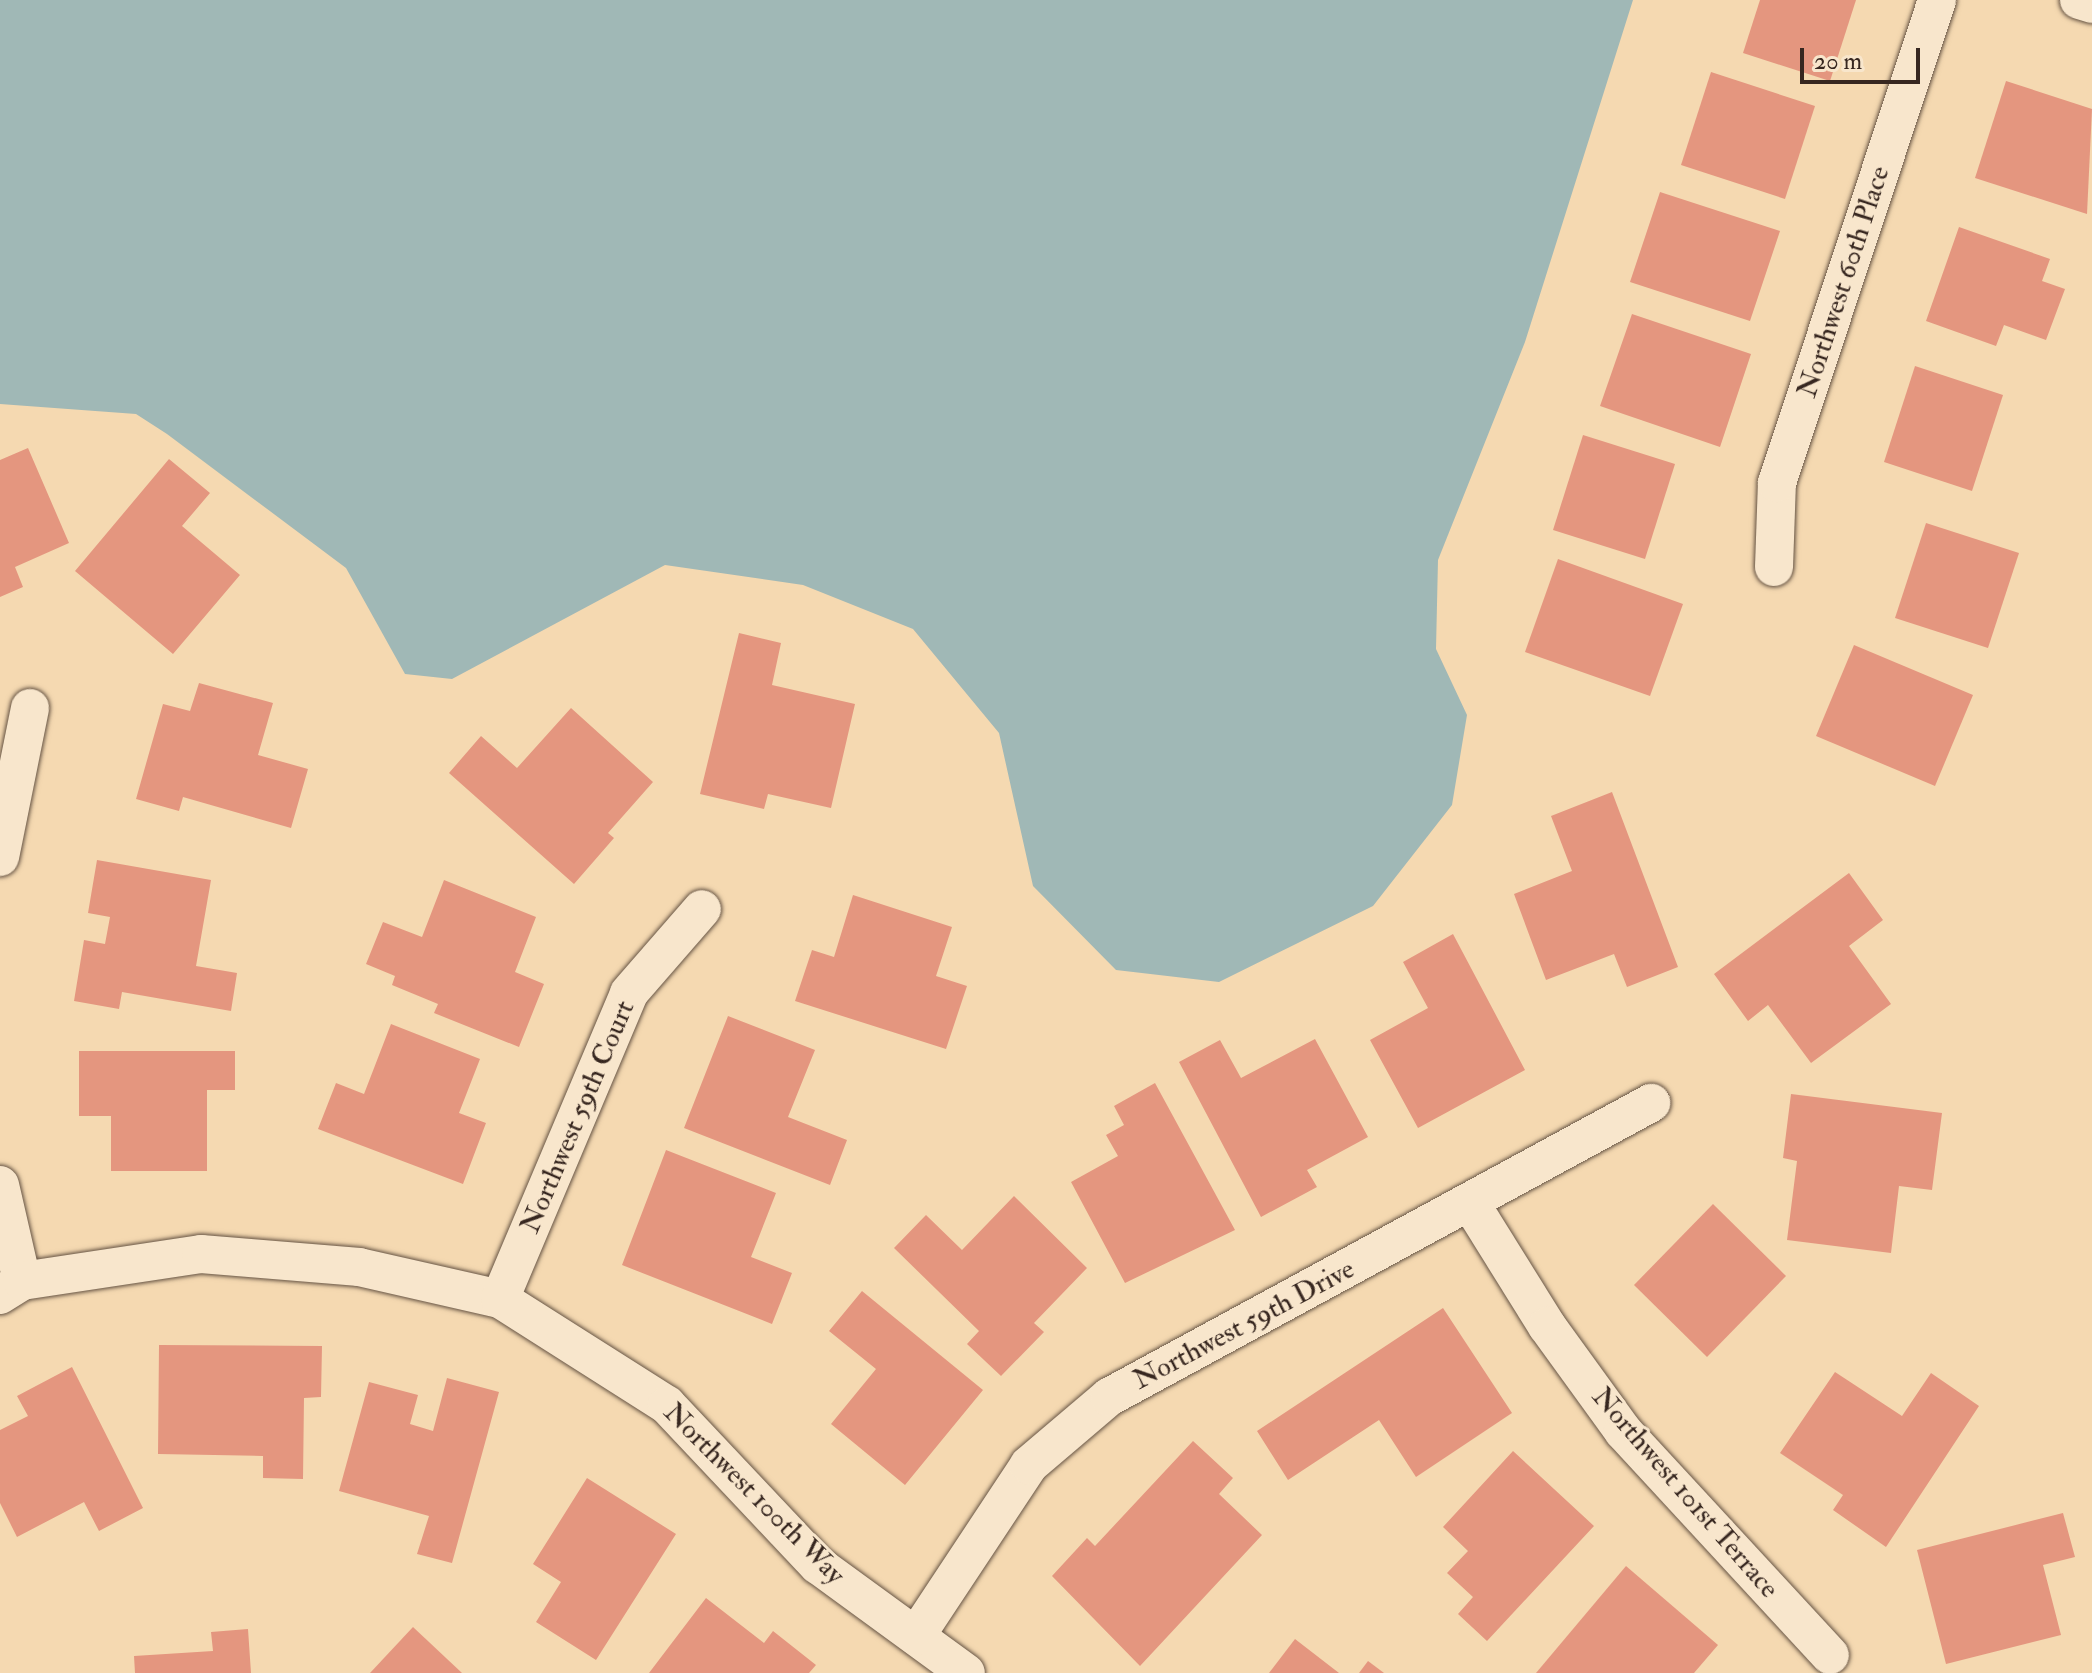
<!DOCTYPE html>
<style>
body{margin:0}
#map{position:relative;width:2092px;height:1673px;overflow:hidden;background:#f5d9b1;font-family:"IM FELL Double Pica",serif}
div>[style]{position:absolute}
.water>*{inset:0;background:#a0b8b6}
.building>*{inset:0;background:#e4967f}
.roads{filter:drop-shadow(0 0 2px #665444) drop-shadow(0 0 2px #665444)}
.minor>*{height:38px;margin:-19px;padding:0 19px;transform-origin:19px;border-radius:19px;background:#f8e6cc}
span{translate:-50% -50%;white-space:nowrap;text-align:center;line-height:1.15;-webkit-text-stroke:6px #f8e6cc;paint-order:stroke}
.street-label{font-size:28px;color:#372720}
.scale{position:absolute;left:1800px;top:48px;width:120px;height:36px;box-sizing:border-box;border:4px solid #372720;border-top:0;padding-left:10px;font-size:24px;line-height:28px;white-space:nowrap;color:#372720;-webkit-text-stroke:6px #f8e6cc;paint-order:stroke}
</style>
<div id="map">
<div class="water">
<i style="clip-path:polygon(0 0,1633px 0,1525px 342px,1438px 560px,1436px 649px,1467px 715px,1452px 805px,1373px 906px,1219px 982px,1116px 970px,1033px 886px,999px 733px,913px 629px,803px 585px,665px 565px,452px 679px,405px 674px,346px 568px,167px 434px,136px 414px,0 404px)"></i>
</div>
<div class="building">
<i style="clip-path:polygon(1760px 0,1856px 0,1830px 81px,1743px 53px)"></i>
<i style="clip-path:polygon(1711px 72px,1815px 106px,1785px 199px,1681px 165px)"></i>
<i style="clip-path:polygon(2006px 81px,2092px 109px,2087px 214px,1975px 178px)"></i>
<i style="clip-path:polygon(1660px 192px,1780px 231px,1750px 321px,1630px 282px)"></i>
<i style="clip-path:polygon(1959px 227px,2050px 259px,2042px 281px,2065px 289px,2046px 340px,2004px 325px,1996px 346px,1926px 321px)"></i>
<i style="clip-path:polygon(1632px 314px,1751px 354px,1720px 447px,1600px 406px)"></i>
<i style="clip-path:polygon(1915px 366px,2003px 395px,1972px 491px,1884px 462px)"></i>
<i style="clip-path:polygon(1583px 435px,1675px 464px,1645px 559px,1553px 530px)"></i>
<i style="clip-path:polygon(28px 448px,69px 543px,15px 567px,23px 587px,0 597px,0 460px)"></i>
<i style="clip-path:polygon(169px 459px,210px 493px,182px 526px,240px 575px,173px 654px,75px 571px)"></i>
<i style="clip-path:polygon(1926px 523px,2019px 553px,1988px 648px,1895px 618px)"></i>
<i style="clip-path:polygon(1558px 559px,1683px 604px,1650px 696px,1525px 652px)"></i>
<i style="clip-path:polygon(739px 633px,781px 643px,772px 685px,855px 704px,831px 808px,768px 794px,764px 809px,700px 794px)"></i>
<i style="clip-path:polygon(1854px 645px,1973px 695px,1935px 786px,1816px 736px)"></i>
<i style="clip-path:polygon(199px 683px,273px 703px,258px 755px,308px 769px,291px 828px,183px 797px,179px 811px,136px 799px,163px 704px,190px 711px)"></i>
<i style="clip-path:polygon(571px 708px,653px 782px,608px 833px,614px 838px,574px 884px,449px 773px,481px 736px,517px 768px)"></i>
<i style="clip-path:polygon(1612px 792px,1678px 967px,1627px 987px,1614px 954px,1546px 980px,1514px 894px,1572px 871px,1551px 816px)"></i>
<i style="clip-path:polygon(97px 860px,211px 880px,196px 966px,237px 973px,231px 1011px,122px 992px,119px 1009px,74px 1001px,84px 940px,105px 944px,110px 917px,88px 913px)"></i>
<i style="clip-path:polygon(1849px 873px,1883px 920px,1849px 946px,1891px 1004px,1811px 1063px,1768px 1005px,1748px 1021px,1714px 974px)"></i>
<i style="clip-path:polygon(444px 880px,536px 917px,515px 972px,544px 984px,519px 1047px,434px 1013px,438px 1004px,392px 985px,395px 976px,366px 964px,383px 922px,422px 937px)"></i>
<i style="clip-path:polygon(853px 895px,952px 927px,936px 976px,967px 986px,946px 1049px,795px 1001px,812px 950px,834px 957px)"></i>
<i style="clip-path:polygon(1453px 934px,1525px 1070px,1418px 1128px,1370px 1040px,1428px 1008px,1403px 962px)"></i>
<i style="clip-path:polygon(728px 1016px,815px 1050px,788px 1117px,847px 1140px,830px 1185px,684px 1128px)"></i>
<i style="clip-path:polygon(391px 1024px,480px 1059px,459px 1113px,486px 1123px,463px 1184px,318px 1129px,336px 1083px,364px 1094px)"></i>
<i style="clip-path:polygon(1315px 1039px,1368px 1137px,1307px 1170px,1317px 1187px,1261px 1217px,1179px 1062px,1220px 1040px,1241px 1078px)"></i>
<i style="clip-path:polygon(79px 1051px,235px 1051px,235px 1090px,207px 1090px,207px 1171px,111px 1171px,111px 1116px,79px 1116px)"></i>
<i style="clip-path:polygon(1155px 1083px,1235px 1230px,1125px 1283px,1071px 1182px,1118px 1156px,1106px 1135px,1124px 1125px,1114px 1106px)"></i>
<i style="clip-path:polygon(1791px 1094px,1942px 1113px,1932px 1190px,1899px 1186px,1891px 1253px,1787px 1240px,1797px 1161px,1783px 1158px)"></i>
<i style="clip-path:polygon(666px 1150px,776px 1193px,751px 1257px,792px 1273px,772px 1324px,622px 1265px)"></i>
<i style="clip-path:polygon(1014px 1196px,1087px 1268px,1034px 1323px,1044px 1332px,1001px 1376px,967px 1344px,979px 1331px,894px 1248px,926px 1215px,962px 1250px)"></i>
<i style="clip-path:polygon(1713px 1204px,1786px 1276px,1707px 1357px,1634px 1285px)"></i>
<i style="clip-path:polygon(862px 1291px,983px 1390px,905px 1485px,831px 1424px,876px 1369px,829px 1331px)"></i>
<i style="clip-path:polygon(1443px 1308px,1512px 1413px,1416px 1477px,1379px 1420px,1288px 1480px,1257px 1431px)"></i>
<i style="clip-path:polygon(159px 1345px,322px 1346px,321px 1397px,304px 1398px,303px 1479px,263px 1478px,263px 1456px,158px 1454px)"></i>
<i style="clip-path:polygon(72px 1367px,143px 1508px,99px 1531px,84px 1502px,17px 1537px,0 1503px,0 1430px,28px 1416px,17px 1396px)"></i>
<i style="clip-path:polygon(1835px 1372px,1902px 1416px,1931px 1373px,1979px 1406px,1886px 1547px,1833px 1510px,1843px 1495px,1780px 1453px)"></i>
<i style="clip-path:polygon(447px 1378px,499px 1392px,452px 1563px,417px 1554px,429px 1516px,339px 1491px,369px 1382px,418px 1395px,410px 1424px,433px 1431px)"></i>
<i style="clip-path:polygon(1193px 1441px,1233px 1478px,1219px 1494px,1262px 1535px,1140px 1666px,1052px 1576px,1087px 1538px,1095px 1546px)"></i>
<i style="clip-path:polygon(1513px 1451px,1594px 1526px,1487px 1641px,1458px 1614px,1473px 1597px,1447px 1573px,1468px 1551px,1443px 1527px)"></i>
<i style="clip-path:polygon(587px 1478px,676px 1534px,596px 1660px,536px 1622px,561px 1582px,533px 1564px)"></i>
<i style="clip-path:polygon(2063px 1513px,2075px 1557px,2043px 1565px,2061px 1635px,1946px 1664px,1917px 1550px)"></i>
<i style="clip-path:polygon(1626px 1566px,1718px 1645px,1694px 1673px,1536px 1673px)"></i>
<i style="clip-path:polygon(706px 1598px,764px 1643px,773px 1631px,816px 1665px,809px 1673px,649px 1673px)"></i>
<i style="clip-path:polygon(413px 1627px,462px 1673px,370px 1673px)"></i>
<i style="clip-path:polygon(248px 1629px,251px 1673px,135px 1673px,134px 1656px,213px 1651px,211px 1632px)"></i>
<i style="clip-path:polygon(1295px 1639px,1339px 1673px,1269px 1673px)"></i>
<i style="clip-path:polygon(1368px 1661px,1384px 1673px,1359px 1673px)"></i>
</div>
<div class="roads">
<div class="minor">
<i style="left:2079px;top:0;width:14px;rotate:17deg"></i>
<i style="left:1774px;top:567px;width:84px;rotate:-88deg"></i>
<i style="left:1777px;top:483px;width:509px;rotate:-71.67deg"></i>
<i style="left:0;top:857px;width:152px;rotate:-78.6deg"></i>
<i style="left:0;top:1185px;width:98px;rotate:77.1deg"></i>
<i style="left:1471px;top:1204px;width:144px;rotate:58.1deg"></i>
<i style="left:1547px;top:1326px;width:130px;rotate:54.1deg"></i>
<i style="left:1623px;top:1431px;width:305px;rotate:47.3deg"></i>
<i style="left:0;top:1295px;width:26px;rotate:-32deg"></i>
<i style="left:22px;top:1281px;width:181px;rotate:-8.6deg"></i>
<i style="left:201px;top:1254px;width:159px;rotate:4.7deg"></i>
<i style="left:359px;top:1267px;width:145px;rotate:12.8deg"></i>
<i style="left:500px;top:1299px;width:198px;rotate:32.4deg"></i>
<i style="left:667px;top:1405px;width:220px;rotate:46.7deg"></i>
<i style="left:818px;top:1565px;width:183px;rotate:36.1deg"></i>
<i style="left:500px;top:1299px;width:332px;rotate:-67.1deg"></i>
<i style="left:629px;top:993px;width:111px;rotate:-49deg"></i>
<i style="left:916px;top:1636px;width:205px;rotate:-56.5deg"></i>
<i style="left:1029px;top:1465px;width:105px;rotate:-40.4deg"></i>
<i style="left:1109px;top:1397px;width:617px;rotate:-28.48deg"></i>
</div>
</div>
<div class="street-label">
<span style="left:1844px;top:282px;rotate:-72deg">Northwest 60th Place</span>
<span style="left:578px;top:1117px;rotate:-67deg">Northwest 59th Court</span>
<span style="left:1244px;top:1325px;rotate:-28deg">Northwest 59th Drive</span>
<span style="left:1685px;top:1493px;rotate:49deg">Northwest 101st Terrace</span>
<span style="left:754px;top:1494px;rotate:45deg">Northwest 100th Way</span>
</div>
<div class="scale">20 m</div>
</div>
